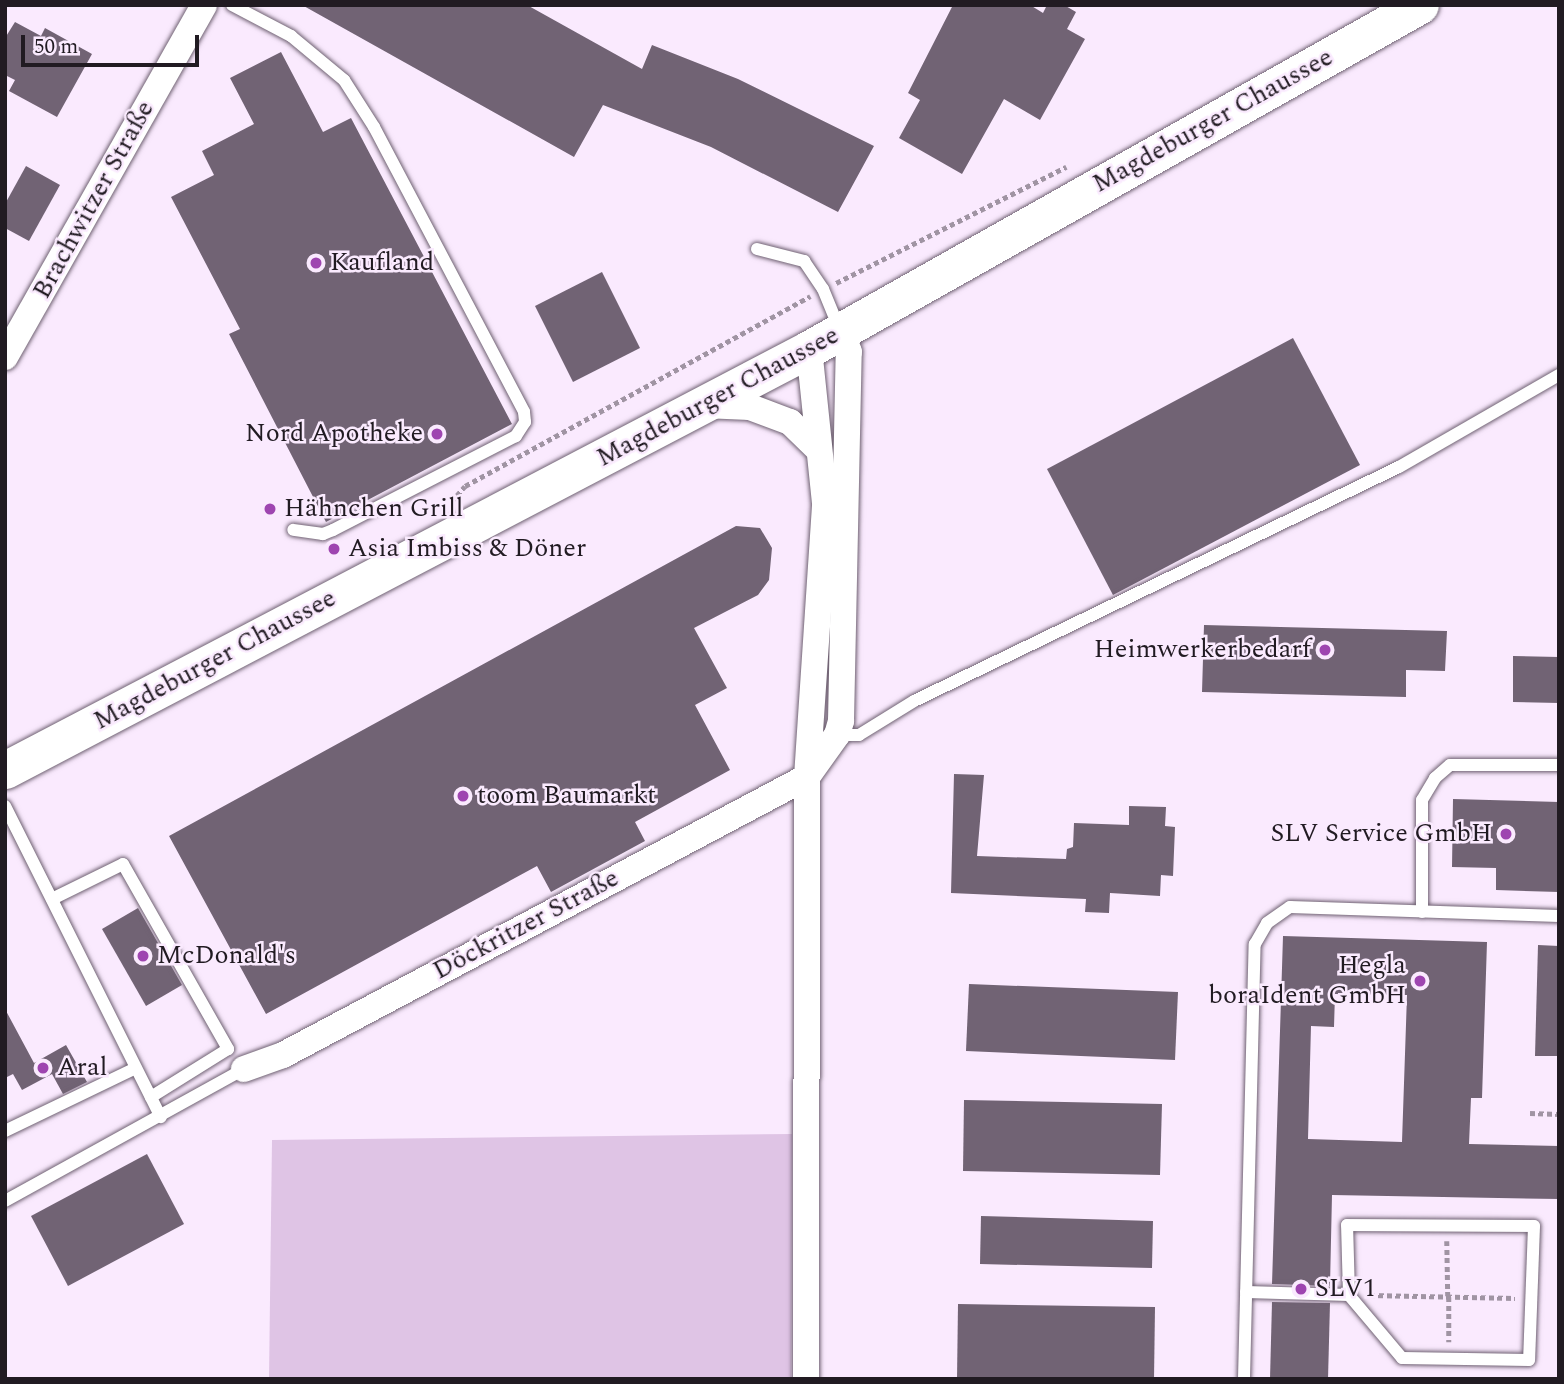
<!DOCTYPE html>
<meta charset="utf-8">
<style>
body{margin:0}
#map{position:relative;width:1564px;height:1384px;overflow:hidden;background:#faeafe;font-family:Spectral,serif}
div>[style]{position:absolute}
.green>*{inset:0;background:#dfc4e5}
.building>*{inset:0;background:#716374}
.path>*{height:4.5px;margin-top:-2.25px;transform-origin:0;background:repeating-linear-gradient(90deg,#a094a3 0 5px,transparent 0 8.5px)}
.roads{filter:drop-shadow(0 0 2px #6f6172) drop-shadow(0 0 2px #6f6172)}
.service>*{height:12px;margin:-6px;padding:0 6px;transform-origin:6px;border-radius:6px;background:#fff}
.minor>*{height:26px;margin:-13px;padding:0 13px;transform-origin:13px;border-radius:13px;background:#fff}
.secondary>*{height:37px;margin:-18.5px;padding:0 18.5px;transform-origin:18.5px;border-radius:18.5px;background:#fff}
.dots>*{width:19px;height:19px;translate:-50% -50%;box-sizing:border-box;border:4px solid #faeafe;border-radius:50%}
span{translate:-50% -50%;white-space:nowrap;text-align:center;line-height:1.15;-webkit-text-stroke:5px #faeafe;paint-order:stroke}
.street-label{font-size:26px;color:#211b22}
.poi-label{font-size:26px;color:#211b22}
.left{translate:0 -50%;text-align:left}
.right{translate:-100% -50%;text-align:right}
.frame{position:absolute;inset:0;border:7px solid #211b22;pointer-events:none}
.scale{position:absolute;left:21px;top:35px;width:178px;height:32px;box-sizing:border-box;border:4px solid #211b22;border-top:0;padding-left:9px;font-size:21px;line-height:24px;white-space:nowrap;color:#211b22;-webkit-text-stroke:5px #faeafe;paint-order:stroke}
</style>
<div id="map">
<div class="green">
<i style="clip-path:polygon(792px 1134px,791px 1379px,269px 1379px,272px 1140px)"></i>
</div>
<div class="building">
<i style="clip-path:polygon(302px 5px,527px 5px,642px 69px,652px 45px,738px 79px,874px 146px,838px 212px,711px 147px,603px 105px,574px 157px)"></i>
<i style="clip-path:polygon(953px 5px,1030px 5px,1043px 13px,1047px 5px,1064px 5px,1076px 12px,1067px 29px,1085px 39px,1040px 120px,1004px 99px,962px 174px,899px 138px,920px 100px,908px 93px)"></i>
<i style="clip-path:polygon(15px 22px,41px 36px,45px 28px,92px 54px,57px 117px,9px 91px,15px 80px,5px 75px,5px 38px)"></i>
<i style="clip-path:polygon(281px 52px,323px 132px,351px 118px,512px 424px,326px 522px,229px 334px,240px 329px,171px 197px,214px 175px,202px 151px,254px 124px,230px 78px)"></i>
<i style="clip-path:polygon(26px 166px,60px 185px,29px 241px,5px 228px,5px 204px)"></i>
<i style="clip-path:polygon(602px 272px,640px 348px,573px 382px,535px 306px)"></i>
<i style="clip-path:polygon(1293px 338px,1360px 465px,1113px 595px,1047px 469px)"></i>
<i style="clip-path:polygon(736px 526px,760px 528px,772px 548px,769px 580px,758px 595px,694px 628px,727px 688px,695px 705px,730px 770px,635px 822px,645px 841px,551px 892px,537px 866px,266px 1014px,169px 836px)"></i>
<i style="clip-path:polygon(1204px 625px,1447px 631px,1445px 671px,1406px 670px,1406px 697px,1202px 692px)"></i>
<i style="clip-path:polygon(1513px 656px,1559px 657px,1559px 703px,1513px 702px)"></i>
<i style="clip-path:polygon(954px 774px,984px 775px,977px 856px,1066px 859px,1067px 849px,1073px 847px,1074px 823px,1129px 825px,1129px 806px,1166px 807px,1165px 826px,1175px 827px,1173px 876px,1161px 875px,1160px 896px,1110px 893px,1109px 913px,1085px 912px,1086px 899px,951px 893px)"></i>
<i style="clip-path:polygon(1453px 799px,1559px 802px,1559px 892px,1496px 890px,1496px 868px,1452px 867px)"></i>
<i style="clip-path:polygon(138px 908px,182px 985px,146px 1006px,102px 929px)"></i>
<i style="clip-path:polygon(evenodd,1283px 936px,1487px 942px,1482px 1098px,1471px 1098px,1469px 1144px,1559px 1146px,1559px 1199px,1332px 1195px,1330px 1286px,1272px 1284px,1283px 936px,1335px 994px,1407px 995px,1402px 1142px,1308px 1139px,1311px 1026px,1334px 1027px,1335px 994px)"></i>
<i style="clip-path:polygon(1538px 945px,1559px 946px,1559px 1056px,1535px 1056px)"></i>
<i style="clip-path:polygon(969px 984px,1178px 992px,1175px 1060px,966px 1051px)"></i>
<i style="clip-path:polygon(5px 1009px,34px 1063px,66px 1045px,87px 1082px,63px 1094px,52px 1074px,22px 1090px,13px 1074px,5px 1078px)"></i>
<i style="clip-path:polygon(964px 1100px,1162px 1104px,1160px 1175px,963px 1171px)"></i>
<i style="clip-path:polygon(147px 1154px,184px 1224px,68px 1286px,31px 1216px)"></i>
<i style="clip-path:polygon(981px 1216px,1153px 1221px,1152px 1268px,980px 1264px)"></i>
<i style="clip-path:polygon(1272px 1302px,1330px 1303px,1328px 1379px,1270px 1379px)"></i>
<i style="clip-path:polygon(958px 1304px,1155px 1307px,1154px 1379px,957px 1379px)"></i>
</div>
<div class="path">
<i style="left:836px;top:283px;width:258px;rotate:-26.8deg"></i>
<i style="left:451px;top:502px;width:21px;rotate:-49deg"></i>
<i style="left:465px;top:486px;width:394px;rotate:-28.8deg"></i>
<i style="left:1530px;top:1113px;width:29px;rotate:2deg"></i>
<i style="left:1447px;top:1241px;width:55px;rotate:89deg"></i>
<i style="left:1370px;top:1295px;width:145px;rotate:1.2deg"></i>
<i style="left:1449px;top:1297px;width:45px;rotate:90deg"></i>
</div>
<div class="roads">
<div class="service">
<i style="left:232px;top:5px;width:67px;rotate:27.7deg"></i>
<i style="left:291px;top:36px;width:69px;rotate:39.7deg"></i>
<i style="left:344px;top:80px;width:56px;rotate:57.4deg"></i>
<i style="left:374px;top:127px;width:322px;rotate:62.2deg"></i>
<i style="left:524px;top:412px;width:10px;rotate:84deg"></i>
<i style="left:525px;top:422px;width:17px;rotate:123deg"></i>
<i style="left:516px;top:436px;width:206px;rotate:152.8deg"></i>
<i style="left:333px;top:530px;width:11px;rotate:158deg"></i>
<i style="left:323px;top:534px;width:30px;rotate:-172deg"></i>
<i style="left:757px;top:249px;width:49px;rotate:14.3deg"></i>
<i style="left:804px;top:261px;width:34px;rotate:56deg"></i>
<i style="left:823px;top:289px;width:42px;rotate:67.7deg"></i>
<i style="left:837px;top:735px;width:22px"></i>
<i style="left:859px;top:735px;width:65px;rotate:-31.7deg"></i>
<i style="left:914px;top:701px;width:538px;rotate:-25.76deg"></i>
<i style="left:1399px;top:467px;width:185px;rotate:-29.9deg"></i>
<i style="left:5px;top:806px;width:348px;rotate:63.4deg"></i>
<i style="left:52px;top:899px;width:79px;rotate:-26.2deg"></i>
<i style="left:123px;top:864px;width:213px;rotate:60.4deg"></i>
<i style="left:228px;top:1049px;width:91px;rotate:148.1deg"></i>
<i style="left:1422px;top:912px;width:112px;rotate:-90deg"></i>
<i style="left:1422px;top:800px;width:26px;rotate:-59deg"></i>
<i style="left:1435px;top:778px;width:20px;rotate:-41deg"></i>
<i style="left:1450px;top:765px;width:109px"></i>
<i style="left:5px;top:1131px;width:145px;rotate:-25.7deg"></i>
<i style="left:5px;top:1201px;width:273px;rotate:-28.9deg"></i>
<i style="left:1246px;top:1292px;width:103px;rotate:1.7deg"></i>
<i style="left:1349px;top:1295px;width:70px;rotate:-91.6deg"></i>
<i style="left:1347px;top:1225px;width:187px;rotate:0.3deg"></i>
<i style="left:1534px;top:1226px;width:134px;rotate:92.1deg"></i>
<i style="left:1529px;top:1360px;width:127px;rotate:-179.1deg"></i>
<i style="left:1402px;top:1358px;width:82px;rotate:-130.1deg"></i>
<i style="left:1244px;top:1379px;width:435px;rotate:-88.6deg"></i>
<i style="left:1255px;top:944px;width:24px;rotate:-60deg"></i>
<i style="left:1267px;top:923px;width:28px;rotate:-35deg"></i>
<i style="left:1290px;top:907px;width:269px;rotate:1.9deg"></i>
</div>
<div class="minor">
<i style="left:5px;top:357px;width:404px;rotate:-60.5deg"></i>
<i style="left:704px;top:405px;width:46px;rotate:2.5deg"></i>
<i style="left:750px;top:407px;width:43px;rotate:20.6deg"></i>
<i style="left:790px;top:422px;width:40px;rotate:44deg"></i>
<i style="left:244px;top:1069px;width:41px;rotate:-19.7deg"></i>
<i style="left:283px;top:1055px;width:593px;rotate:-27.95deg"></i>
<i style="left:807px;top:777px;width:52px;rotate:-54.5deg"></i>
<i style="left:837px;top:735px;width:15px;rotate:-74deg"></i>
<i style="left:841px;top:721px;width:369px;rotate:-88.8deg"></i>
<i style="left:849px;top:352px;width:22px;rotate:-111deg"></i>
<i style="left:806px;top:1379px;width:602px;rotate:-89.9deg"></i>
<i style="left:807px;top:777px;width:275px;rotate:-86.2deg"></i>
<i style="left:825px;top:503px;width:155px;rotate:-95.9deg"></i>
</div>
<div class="secondary">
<i style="left:5px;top:770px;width:908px;rotate:-27.64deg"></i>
<i style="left:809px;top:349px;width:701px;rotate:-29.38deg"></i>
</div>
</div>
<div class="dots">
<i style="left:316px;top:263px;background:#9e45b0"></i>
<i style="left:437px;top:434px;background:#9e45b0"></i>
<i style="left:270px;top:509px;background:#9e45b0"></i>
<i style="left:334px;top:549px;background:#9e45b0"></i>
<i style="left:1325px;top:650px;background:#9e45b0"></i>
<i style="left:463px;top:796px;background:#9e45b0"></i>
<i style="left:1506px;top:834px;background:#9e45b0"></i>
<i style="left:143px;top:956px;background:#9e45b0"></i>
<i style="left:1420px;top:981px;background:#9e45b0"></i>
<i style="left:43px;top:1068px;background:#9e45b0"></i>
<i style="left:1301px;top:1289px;background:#9e45b0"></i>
</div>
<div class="street-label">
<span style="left:1213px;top:121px;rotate:-29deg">Magdeburger Chaussee</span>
<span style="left:94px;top:200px;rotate:-61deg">Brachwitzer Straße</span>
<span style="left:718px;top:397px;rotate:-28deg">Magdeburger Chaussee</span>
<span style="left:215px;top:660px;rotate:-28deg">Magdeburger Chaussee</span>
<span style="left:526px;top:925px;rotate:-28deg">Döckritzer Straße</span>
</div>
<div class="poi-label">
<span class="left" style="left:330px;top:263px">Kaufland</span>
<span class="right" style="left:423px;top:434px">Nord Apotheke</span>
<span class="left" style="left:284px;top:509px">Hähnchen Grill</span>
<span class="left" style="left:348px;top:549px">Asia Imbiss &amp; Döner</span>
<span class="right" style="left:1311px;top:650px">Heimwerkerbedarf</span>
<span class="left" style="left:477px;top:796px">toom Baumarkt</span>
<span class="right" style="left:1492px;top:834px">SLV Service GmbH</span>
<span class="left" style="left:157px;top:956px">McDonald's</span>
<span class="right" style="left:1406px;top:981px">Hegla<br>boraIdent GmbH</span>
<span class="left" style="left:57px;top:1068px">Aral</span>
<span class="left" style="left:1315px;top:1289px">SLV1</span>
</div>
<div class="frame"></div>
<div class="scale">50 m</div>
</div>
